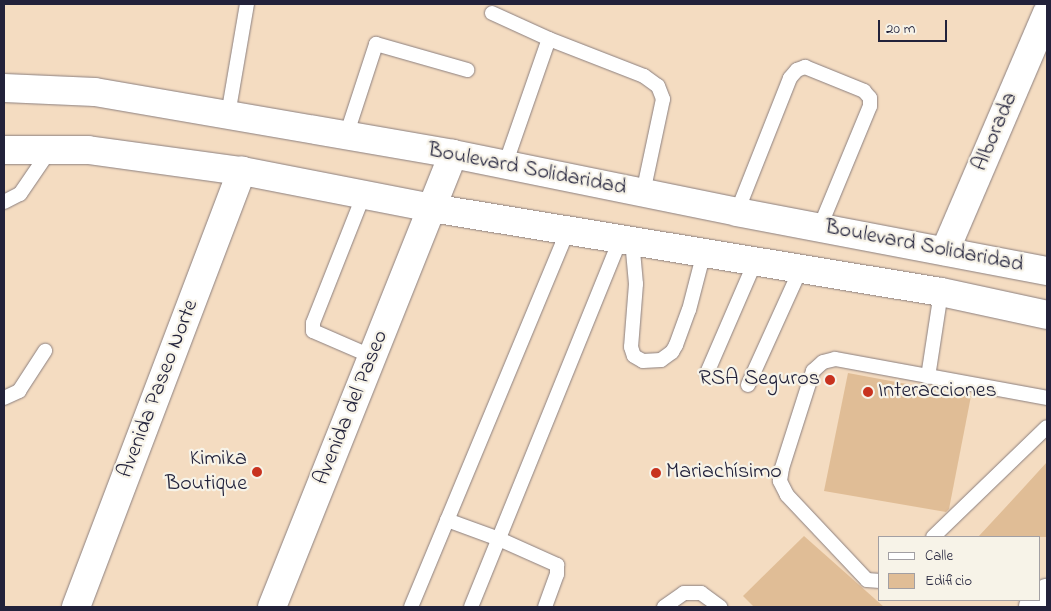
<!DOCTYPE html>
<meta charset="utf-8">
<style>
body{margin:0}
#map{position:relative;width:1051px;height:611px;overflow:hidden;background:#f4dcc1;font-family:"Indie Flower",sans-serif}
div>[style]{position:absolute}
.building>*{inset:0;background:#e0bd96}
.roads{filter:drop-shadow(0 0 1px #8b7f7e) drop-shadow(0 0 1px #8b7f7e)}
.lane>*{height:14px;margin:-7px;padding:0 7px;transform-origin:7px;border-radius:7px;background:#fff}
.street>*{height:28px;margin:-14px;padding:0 14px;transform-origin:14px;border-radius:14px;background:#fff}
.primary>*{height:28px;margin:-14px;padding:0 14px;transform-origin:14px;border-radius:14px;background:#fff}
.dots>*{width:14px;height:14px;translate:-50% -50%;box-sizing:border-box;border:2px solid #f7f3e8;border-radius:50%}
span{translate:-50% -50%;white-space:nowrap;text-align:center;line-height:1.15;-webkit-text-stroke:4.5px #f7f3e8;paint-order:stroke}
.street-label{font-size:22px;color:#22223b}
.poi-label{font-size:22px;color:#22223b}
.right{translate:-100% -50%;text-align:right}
.left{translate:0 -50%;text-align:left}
.frame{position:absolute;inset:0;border:5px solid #22223b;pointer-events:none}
.legend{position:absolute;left:878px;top:536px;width:162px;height:65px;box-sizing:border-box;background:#f7f3e8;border:1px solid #a29fa3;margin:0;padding:6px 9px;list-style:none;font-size:15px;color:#22223b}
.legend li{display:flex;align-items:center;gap:10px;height:25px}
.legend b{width:25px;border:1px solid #a29fa3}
.scale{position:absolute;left:878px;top:20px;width:69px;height:22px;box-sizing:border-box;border:2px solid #22223b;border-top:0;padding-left:6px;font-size:15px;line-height:18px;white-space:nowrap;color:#22223b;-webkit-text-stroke:4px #f7f3e8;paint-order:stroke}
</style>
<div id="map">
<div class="building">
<i style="clip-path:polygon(848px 373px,971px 396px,949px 509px,946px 512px,824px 491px)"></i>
<i style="clip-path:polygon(1047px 462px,1047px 537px,978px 537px,1004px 509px)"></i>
<i style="clip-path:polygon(804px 536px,884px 607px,754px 607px,743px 596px)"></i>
</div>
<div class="roads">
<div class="lane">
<i style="left:492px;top:13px;width:63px;rotate:24.5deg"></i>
<i style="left:549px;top:39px;width:102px;rotate:21.3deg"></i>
<i style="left:644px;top:76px;width:17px;rotate:36deg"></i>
<i style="left:658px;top:86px;width:14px;rotate:69deg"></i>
<i style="left:663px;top:99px;width:96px;rotate:102deg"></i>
<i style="left:228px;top:115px;width:113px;rotate:-80.3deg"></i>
<i style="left:346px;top:136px;width:97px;rotate:-71.9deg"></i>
<i style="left:376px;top:44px;width:95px;rotate:15.9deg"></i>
<i style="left:505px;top:165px;width:133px;rotate:-70.8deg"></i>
<i style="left:364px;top:194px;width:139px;rotate:111.6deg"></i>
<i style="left:313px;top:323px;width:8px;rotate:90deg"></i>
<i style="left:313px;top:331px;width:65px;rotate:23.4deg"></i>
<i style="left:4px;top:202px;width:18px;rotate:-27deg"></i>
<i style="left:20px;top:194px;width:53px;rotate:-55.7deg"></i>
<i style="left:737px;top:212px;width:144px;rotate:-68.4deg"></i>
<i style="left:790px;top:78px;width:11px;rotate:-49deg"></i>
<i style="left:797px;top:70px;width:9px;rotate:-21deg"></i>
<i style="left:805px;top:67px;width:64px;rotate:22.1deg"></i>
<i style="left:864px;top:91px;width:9px;rotate:49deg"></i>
<i style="left:870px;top:98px;width:8px;rotate:90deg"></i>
<i style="left:870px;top:106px;width:131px;rotate:112.5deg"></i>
<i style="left:632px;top:240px;width:44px;rotate:84.8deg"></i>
<i style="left:636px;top:284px;width:63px;rotate:94.5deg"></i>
<i style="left:631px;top:347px;width:9px;rotate:72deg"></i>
<i style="left:634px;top:356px;width:10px;rotate:29deg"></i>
<i style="left:643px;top:361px;width:18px;rotate:-3deg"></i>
<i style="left:661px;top:360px;width:14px;rotate:-36deg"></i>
<i style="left:672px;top:352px;width:8px;rotate:-60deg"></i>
<i style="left:676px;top:345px;width:37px;rotate:-70deg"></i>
<i style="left:689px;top:310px;width:60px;rotate:-75.5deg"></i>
<i style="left:707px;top:373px;width:123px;rotate:-66.6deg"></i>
<i style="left:928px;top:377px;width:86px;rotate:-81.3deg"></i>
<i style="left:748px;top:385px;width:128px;rotate:-65.6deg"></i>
<i style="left:4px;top:398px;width:17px;rotate:-25deg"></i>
<i style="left:19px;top:391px;width:48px;rotate:-57deg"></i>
<i style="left:447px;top:520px;width:55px;rotate:20.1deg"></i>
<i style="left:499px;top:539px;width:64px;rotate:24.1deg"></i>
<i style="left:557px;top:565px;width:9px;rotate:90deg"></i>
<i style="left:557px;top:574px;width:35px;rotate:110deg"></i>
<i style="left:933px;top:537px;width:158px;rotate:-44deg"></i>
<i style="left:880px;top:581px;width:13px;rotate:-176deg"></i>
<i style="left:867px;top:580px;width:117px;rotate:-133.3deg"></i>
<i style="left:787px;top:495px;width:16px;rotate:-117deg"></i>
<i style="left:780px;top:481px;width:13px;rotate:-81deg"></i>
<i style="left:782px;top:468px;width:102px;rotate:-72.3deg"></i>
<i style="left:813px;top:371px;width:13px;rotate:-42deg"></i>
<i style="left:823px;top:362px;width:12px;rotate:-14deg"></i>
<i style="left:835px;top:359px;width:216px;rotate:10.4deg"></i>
<i style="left:411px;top:607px;width:408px;rotate:-67.4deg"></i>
<i style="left:471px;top:607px;width:398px;rotate:-67.9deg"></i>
<i style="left:664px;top:607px;width:24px;rotate:-35deg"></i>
<i style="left:684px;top:593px;width:17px"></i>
<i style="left:701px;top:593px;width:24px;rotate:36deg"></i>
</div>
<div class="street">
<i style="left:945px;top:251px;width:259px;rotate:-66.8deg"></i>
<i style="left:76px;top:607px;width:467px;rotate:-69.2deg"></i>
<i style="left:272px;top:607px;width:488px;rotate:-68.2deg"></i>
<i style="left:1033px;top:607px;width:20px;rotate:-45deg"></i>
</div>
<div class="primary">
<i style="left:4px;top:88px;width:91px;rotate:2.5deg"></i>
<i style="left:95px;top:92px;width:363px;rotate:9.8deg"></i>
<i style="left:453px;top:154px;width:290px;rotate:11.5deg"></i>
<i style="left:737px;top:212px;width:316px;rotate:10.8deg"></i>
<i style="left:4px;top:150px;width:84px"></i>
<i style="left:88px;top:150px;width:155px;rotate:7.8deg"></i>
<i style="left:242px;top:171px;width:194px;rotate:11deg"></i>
<i style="left:432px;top:208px;width:516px;rotate:9.37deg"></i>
<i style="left:941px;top:292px;width:108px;rotate:12.2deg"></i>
</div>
</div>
<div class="dots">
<i style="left:830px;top:380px;background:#c8321e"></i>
<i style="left:868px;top:392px;background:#c8321e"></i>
<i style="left:257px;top:472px;background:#c8321e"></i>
<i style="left:656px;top:473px;background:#c8321e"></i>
</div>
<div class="street-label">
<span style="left:996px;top:132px;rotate:-67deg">Alborada</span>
<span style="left:527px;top:170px;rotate:11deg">Boulevard Solidaridad</span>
<span style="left:924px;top:247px;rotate:11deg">Boulevard Solidaridad</span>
<span style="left:159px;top:389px;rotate:-69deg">Avenida Paseo Norte</span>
<span style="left:352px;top:408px;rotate:-68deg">Avenida del Paseo</span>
</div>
<div class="poi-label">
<span class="right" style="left:820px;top:380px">RSA Seguros</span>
<span class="left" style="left:878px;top:392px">Interacciones</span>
<span class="right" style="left:247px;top:472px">Kimika<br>Boutique</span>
<span class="left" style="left:666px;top:473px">Mariachísimo</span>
</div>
<div class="frame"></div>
<ul class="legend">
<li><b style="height:6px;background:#fff"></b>Calle</li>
<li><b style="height:14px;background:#e0bd96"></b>Edificio</li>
</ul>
<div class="scale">20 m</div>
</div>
